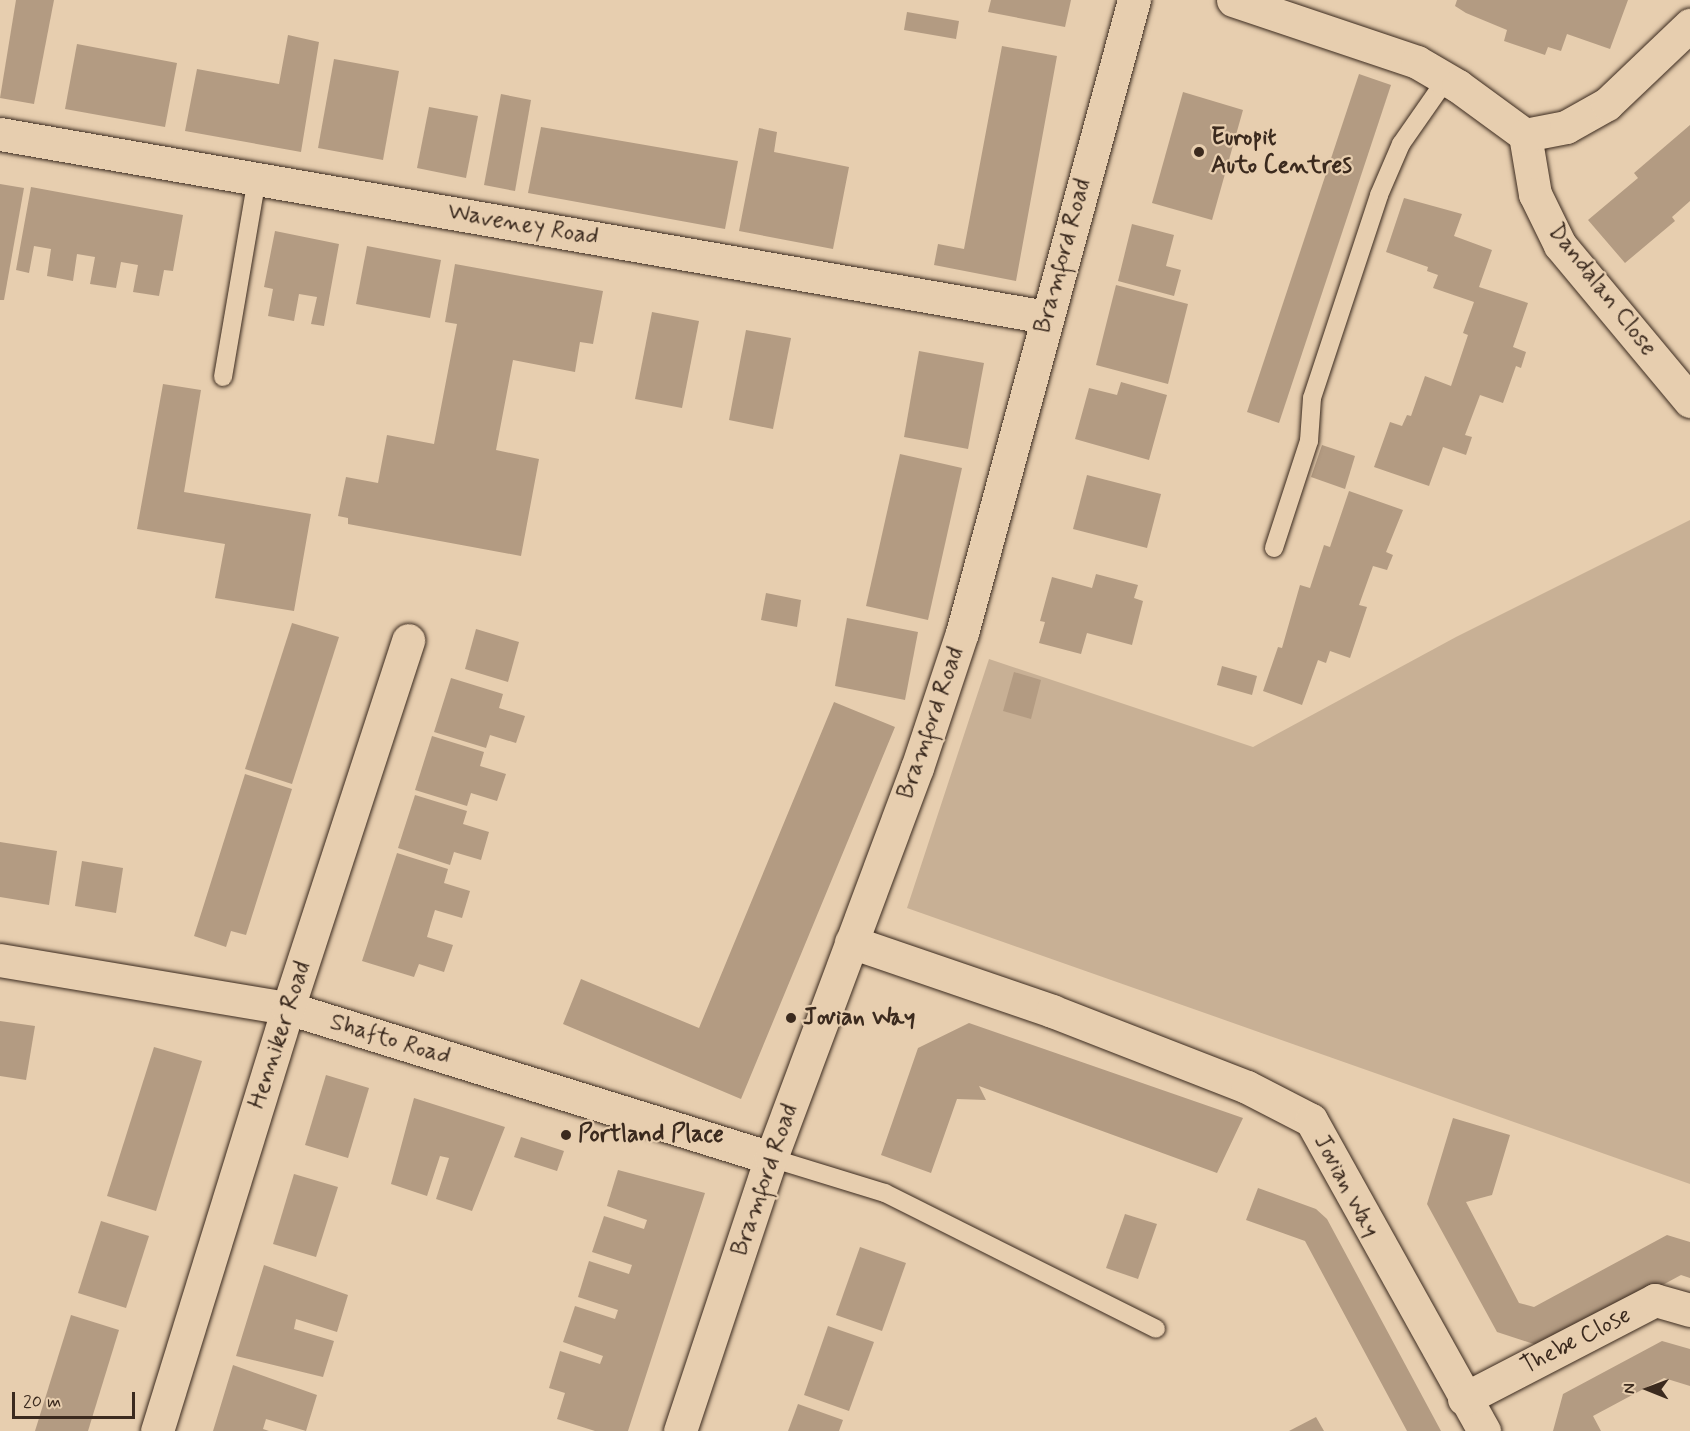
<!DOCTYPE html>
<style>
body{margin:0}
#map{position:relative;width:1690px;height:1431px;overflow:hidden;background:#e7ceaf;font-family:Mynerve,sans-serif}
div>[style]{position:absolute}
.green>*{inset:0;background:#c8b095}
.building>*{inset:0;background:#b39b82}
.roads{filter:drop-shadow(0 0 2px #3b2a1e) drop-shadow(0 0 2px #3b2a1e)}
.service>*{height:18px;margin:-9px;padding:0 9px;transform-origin:9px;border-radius:9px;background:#e7ceaf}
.minor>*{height:33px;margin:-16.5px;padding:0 16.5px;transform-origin:16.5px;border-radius:16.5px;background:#e7ceaf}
.secondary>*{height:33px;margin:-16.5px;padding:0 16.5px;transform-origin:16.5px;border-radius:16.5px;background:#e7ceaf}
.dots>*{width:16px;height:16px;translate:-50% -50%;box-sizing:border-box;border:3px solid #e7ceaf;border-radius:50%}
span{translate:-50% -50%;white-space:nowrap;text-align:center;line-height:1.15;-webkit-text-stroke:4.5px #e7ceaf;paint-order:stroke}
.poi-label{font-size:24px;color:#3b2a1e;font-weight:700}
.left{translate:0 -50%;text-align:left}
.street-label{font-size:24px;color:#3b2a1e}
.north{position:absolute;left:1618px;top:1359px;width:60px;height:60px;-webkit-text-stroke:4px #e7ceaf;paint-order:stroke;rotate:271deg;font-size:16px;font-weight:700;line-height:24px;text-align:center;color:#3b2a1e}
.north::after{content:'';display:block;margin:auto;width:21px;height:27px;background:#3b2a1e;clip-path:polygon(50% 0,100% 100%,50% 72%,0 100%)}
.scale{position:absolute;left:12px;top:1392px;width:123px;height:27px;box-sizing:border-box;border:3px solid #3b2a1e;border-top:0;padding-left:8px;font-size:18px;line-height:21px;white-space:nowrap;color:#3b2a1e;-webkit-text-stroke:4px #e7ceaf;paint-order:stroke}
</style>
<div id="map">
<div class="green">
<i style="clip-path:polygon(1690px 520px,1690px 1184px,907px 908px,989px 659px,1253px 747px,1456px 637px)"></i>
</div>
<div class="building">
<i style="clip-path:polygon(16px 0,54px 0,34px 104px,0 98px)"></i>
<i style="clip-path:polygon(991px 0,1071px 0,1065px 27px,988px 12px)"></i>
<i style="clip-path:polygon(1457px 0,1628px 0,1610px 49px,1567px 34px,1561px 51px,1548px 47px,1545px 55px,1504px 41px,1507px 30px,1466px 13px,1455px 6px)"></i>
<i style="clip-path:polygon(907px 12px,959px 21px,956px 39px,904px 30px)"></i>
<i style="clip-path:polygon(288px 35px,319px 42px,301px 152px,185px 131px,197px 69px,279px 84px)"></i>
<i style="clip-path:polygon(77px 44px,177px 63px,165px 127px,65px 109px)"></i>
<i style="clip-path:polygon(1002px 46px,1057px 56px,1016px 281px,934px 265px,938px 244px,964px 249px)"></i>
<i style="clip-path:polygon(334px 59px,399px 71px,383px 160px,318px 148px)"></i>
<i style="clip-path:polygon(1359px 74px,1391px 85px,1279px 423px,1247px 412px)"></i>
<i style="clip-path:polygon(1183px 92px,1243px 110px,1212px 220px,1152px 203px)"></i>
<i style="clip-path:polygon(501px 94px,531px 100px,515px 191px,484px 185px)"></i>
<i style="clip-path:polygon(429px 107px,478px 116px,466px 178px,417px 168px)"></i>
<i style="clip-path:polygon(1690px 125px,1690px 201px,1672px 217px,1675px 221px,1625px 263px,1588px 220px,1638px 178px,1634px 173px)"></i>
<i style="clip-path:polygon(541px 127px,738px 161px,725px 229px,528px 193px)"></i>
<i style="clip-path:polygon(759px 128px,777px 132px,774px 152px,849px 167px,833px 249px,739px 231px)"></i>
<i style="clip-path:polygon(0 184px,24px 188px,4px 300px,0 300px)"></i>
<i style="clip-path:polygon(31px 187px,183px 215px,173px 271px,164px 270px,159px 296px,133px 292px,138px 265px,121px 262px,116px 288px,90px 284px,95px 257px,77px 254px,73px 281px,47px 276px,51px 249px,34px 246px,29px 273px,16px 270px)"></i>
<i style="clip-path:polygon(1404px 198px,1462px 214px,1454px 236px,1492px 250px,1479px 287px,1528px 303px,1513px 347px,1526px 352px,1521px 368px,1516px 366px,1503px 403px,1480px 395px,1465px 435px,1472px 437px,1466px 455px,1443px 447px,1429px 486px,1374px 467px,1390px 422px,1402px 426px,1407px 415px,1411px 416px,1425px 376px,1451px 386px,1468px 335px,1463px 333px,1474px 302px,1433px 288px,1438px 275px,1427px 271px,1428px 267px,1386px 252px)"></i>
<i style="clip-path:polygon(1132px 224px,1174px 235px,1166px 266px,1181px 270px,1174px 296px,1118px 281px)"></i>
<i style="clip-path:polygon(275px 231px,339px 244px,324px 326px,311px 324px,317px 297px,299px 294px,294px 321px,268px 316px,273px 289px,264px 287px)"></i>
<i style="clip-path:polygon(367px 246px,441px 260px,430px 318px,356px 304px)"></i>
<i style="clip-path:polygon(455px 264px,603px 291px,593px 344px,580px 342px,575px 372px,513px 360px,496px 450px,539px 459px,521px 556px,348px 524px,348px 518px,338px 516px,346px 477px,378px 483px,387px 435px,434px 444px,457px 324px,445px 322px)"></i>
<i style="clip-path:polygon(1116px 285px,1188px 304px,1168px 384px,1096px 365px)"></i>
<i style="clip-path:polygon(652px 312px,699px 321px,682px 408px,635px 399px)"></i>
<i style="clip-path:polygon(746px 330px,791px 338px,773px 429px,729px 420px)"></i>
<i style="clip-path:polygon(919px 351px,984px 363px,968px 449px,904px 437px)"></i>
<i style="clip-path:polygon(1121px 382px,1167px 395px,1149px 460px,1075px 439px,1089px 388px,1117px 395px)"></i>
<i style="clip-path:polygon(163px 384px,201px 390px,184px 492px,311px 514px,294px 611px,215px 598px,225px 544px,137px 529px)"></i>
<i style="clip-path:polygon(1322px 445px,1355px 456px,1345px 489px,1311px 477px)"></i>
<i style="clip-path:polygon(900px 454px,962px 468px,928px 620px,866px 606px)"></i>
<i style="clip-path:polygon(1087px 475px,1161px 494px,1147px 548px,1073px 529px)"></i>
<i style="clip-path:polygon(1349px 491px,1403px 510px,1386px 552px,1393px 555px,1387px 570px,1373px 566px,1359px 605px,1367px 607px,1350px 658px,1330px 651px,1326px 663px,1318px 660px,1302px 705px,1263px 691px,1278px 647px,1282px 648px,1300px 585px,1310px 588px,1324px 545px,1330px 547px)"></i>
<i style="clip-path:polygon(1096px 574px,1138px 585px,1134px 598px,1143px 601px,1132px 645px,1087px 633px,1081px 654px,1039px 643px,1045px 622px,1040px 621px,1052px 577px,1092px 588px)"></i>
<i style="clip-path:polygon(766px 593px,801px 600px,797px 627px,761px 620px)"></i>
<i style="clip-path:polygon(847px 618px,918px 632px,905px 700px,835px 686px)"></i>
<i style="clip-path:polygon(292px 623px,339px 637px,292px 784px,245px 769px)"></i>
<i style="clip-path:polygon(476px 629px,519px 642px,508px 682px,465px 669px)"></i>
<i style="clip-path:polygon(1222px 666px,1257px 676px,1252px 695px,1217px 685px)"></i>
<i style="clip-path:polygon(1014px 672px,1041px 680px,1031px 719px,1003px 711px)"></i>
<i style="clip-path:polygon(451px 678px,503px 694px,499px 708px,525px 716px,516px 743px,490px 735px,486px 748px,434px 732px)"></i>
<i style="clip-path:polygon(834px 702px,895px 727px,741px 1099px,563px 1024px,581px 979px,699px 1028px)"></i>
<i style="clip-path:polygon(432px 736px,484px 752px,480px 766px,506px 774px,497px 801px,471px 793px,467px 806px,415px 790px)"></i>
<i style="clip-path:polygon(245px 774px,292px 789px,246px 935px,231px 931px,226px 947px,194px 936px)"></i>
<i style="clip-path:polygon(415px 795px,467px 811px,463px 824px,489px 832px,481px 860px,454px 852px,450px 865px,398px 848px)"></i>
<i style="clip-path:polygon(0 842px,57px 851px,49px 905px,0 897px)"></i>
<i style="clip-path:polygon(397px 853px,448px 869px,444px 883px,470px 891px,462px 918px,435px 910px,431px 923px,427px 937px,453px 945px,444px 972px,419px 964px,414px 977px,362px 961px)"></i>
<i style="clip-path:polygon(82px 861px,123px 868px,116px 913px,75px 906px)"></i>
<i style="clip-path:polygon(0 1021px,35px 1026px,26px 1080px,0 1076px)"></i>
<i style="clip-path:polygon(969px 1023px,1243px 1118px,1217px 1173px,979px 1086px,986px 1100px,957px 1099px,931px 1173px,881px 1155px,918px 1048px)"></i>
<i style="clip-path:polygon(154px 1047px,202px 1061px,156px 1211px,107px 1196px)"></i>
<i style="clip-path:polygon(326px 1075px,369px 1088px,348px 1158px,305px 1145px)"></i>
<i style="clip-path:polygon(414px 1098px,505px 1127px,472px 1211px,436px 1199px,449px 1158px,440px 1156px,427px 1196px,391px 1184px)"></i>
<i style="clip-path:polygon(1453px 1118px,1510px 1135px,1492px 1195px,1466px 1202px,1519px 1303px,1534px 1307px,1667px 1235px,1690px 1242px,1690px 1278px,1681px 1275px,1546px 1348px,1497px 1332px,1427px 1204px)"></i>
<i style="clip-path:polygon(521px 1137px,564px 1151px,557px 1171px,514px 1157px)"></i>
<i style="clip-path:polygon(618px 1170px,705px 1193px,628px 1431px,595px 1431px,557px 1419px,565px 1393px,549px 1388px,560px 1351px,600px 1364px,603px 1356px,563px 1342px,575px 1306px,615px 1319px,618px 1310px,578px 1297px,589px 1261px,629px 1274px,632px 1265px,592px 1252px,604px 1216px,644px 1229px,647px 1220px,607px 1206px)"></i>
<i style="clip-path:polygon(294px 1174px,338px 1187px,316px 1257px,273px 1244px)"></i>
<i style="clip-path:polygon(1258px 1188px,1316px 1209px,1327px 1219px,1441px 1431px,1407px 1431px,1305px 1241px,1246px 1220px)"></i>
<i style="clip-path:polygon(1125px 1214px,1157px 1224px,1138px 1279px,1106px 1268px)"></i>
<i style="clip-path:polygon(101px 1221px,149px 1236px,126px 1308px,78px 1293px)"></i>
<i style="clip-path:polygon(860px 1247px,906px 1263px,882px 1331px,836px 1315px)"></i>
<i style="clip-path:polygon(264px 1265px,348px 1295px,337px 1332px,296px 1319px,294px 1329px,334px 1341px,323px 1377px,236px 1356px)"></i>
<i style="clip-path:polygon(71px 1315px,119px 1330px,88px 1431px,35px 1431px)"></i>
<i style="clip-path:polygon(828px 1326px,874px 1342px,849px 1411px,804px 1395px)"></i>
<i style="clip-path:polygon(1662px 1341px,1690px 1349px,1690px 1386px,1664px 1378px,1593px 1416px,1601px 1431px,1553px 1431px,1563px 1394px)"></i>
<i style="clip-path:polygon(233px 1365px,317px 1395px,306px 1431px,266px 1419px,263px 1429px,269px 1431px,213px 1431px)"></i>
<i style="clip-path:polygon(798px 1404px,843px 1420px,839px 1431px,788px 1431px)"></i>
<i style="clip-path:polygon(1316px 1417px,1324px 1431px,1289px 1431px)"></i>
</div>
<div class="roads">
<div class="service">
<i style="left:223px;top:377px;width:201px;rotate:-80.3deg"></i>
<i style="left:1274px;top:548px;width:113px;rotate:-71.9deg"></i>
<i style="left:1309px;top:441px;width:43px;rotate:-86deg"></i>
<i style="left:1312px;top:398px;width:214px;rotate:-71.7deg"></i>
<i style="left:1379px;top:195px;width:56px;rotate:-66.7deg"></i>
<i style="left:1401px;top:144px;width:80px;rotate:-55.1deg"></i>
<i style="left:771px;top:1158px;width:119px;rotate:17.1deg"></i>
<i style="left:885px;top:1193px;width:303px;rotate:26.6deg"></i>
</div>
<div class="minor">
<i style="left:1233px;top:0;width:194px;rotate:18.6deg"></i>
<i style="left:1417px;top:62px;width:48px;rotate:30.3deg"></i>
<i style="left:1458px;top:86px;width:83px;rotate:36.2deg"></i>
<i style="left:1525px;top:135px;width:60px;rotate:80.4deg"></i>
<i style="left:1535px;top:194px;width:57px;rotate:63.9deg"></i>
<i style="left:1560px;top:245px;width:203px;rotate:50.2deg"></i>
<i style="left:0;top:134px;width:1062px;rotate:9.92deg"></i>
<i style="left:1525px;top:135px;width:42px;rotate:-11deg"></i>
<i style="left:1566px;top:127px;width:47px;rotate:-29.3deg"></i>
<i style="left:1607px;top:104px;width:115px;rotate:-43.6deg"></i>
<i style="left:851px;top:942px;width:213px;rotate:18.9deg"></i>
<i style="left:1052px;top:1011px;width:209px;rotate:21.3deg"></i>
<i style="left:1247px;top:1087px;width:72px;rotate:27.3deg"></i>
<i style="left:1311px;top:1120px;width:356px;rotate:60.9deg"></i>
<i style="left:0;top:960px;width:292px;rotate:9.5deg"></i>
<i style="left:288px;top:1008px;width:506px;rotate:17.25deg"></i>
<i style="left:1464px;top:1399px;width:215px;rotate:-27.4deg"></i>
<i style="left:1655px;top:1300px;width:36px;rotate:16deg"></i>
<i style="left:157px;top:1431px;width:443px;rotate:-72.8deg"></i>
<i style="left:288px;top:1008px;width:387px;rotate:-71.9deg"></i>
</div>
<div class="secondary">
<i style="left:680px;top:1431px;width:288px;rotate:-71.6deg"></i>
<i style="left:771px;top:1158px;width:416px;rotate:-69.5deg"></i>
<i style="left:917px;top:768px;width:142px;rotate:-71.6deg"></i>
<i style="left:962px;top:633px;width:656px;rotate:-74.8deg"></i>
</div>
</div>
<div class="dots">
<i style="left:1199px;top:152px;background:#3b2a1e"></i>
<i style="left:791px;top:1018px;background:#3b2a1e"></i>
<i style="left:566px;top:1135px;background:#3b2a1e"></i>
</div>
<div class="poi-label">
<span class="left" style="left:1211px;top:152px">Europit<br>Auto Centres</span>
<span class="left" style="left:803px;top:1018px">Jovian Way</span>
<span class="left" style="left:578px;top:1135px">Portland Place</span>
</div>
<div class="street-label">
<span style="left:523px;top:225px;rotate:10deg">Waveney Road</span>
<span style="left:1063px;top:256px;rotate:-75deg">Bramford Road</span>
<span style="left:1602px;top:290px;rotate:52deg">Dandalan Close</span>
<span style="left:931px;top:723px;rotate:-71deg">Bramford Road</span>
<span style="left:280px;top:1035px;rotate:-72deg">Henniker Road</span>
<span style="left:390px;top:1040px;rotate:17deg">Shafto Road</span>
<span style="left:765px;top:1180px;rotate:-71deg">Bramford Road</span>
<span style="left:1346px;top:1186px;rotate:62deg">Jovian Way</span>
<span style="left:1576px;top:1341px;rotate:-27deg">Thebe Close</span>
</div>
<div class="north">N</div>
<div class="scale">20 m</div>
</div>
